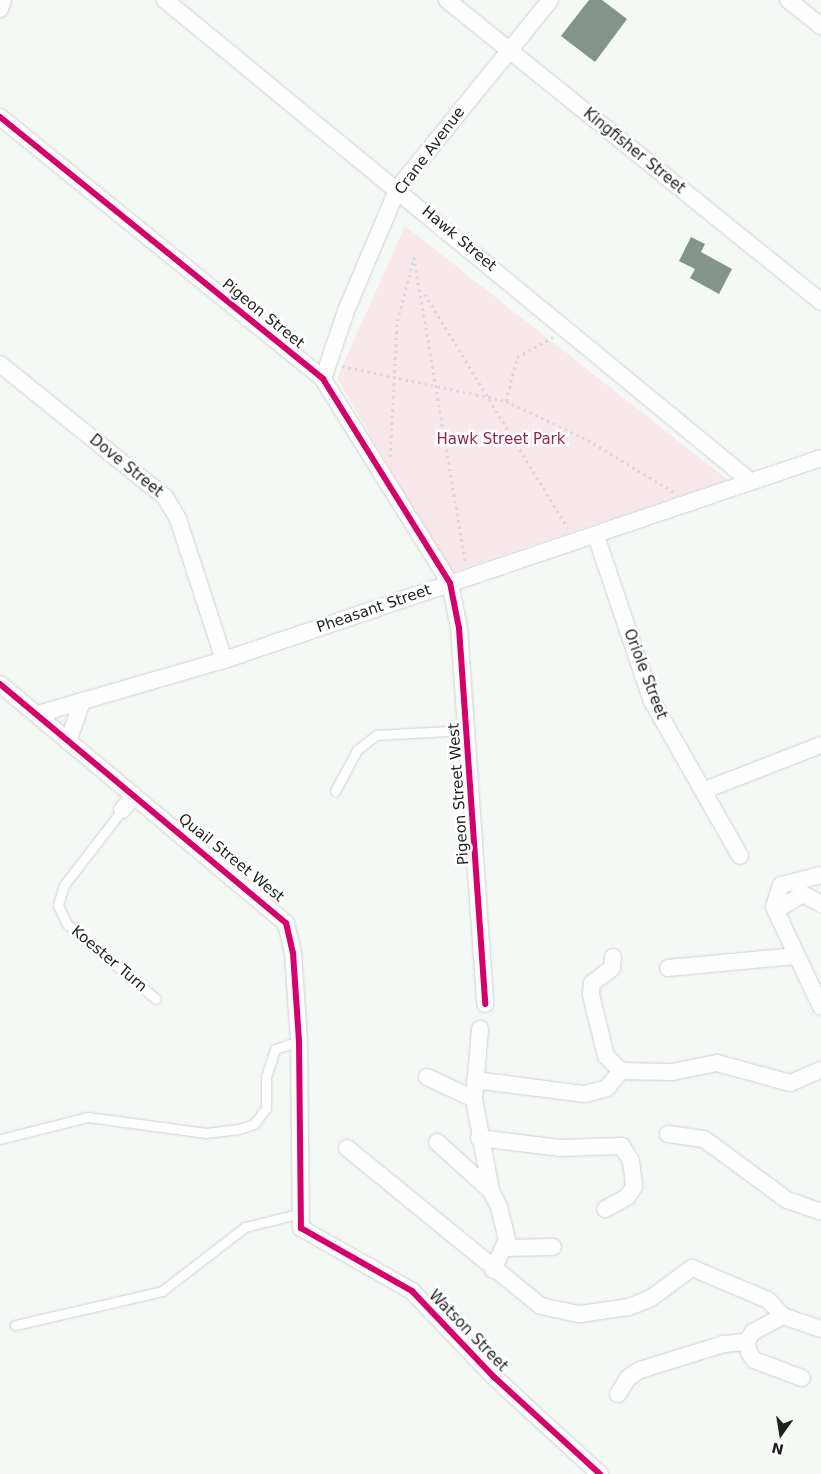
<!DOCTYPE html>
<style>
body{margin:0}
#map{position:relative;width:821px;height:1474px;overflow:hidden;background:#f5f9f6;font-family:"DejaVu Sans",sans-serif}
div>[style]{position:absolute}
.green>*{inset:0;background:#f9e8eb}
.building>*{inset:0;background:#83948b}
.path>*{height:2.5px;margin-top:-1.25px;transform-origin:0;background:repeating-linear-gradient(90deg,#d8d9d8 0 2.5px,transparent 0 6.5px)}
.roads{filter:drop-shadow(0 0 1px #cfd2d0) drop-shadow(0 0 1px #cfd2d0)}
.lane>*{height:9px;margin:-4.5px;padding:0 4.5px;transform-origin:4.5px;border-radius:4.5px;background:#fefefe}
.street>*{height:16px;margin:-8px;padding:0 8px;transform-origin:8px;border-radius:8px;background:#fefefe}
.cycleway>*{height:6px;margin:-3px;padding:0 3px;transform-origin:3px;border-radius:3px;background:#d6006c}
span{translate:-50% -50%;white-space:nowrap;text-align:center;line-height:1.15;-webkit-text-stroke:5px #fff;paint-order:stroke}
.street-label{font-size:15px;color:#1f211f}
.park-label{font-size:15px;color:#982151}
.north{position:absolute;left:756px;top:1409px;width:50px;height:50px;-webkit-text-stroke:4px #fff;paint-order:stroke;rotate:193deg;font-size:14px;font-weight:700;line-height:20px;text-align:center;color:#1f211f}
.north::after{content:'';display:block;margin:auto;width:18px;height:22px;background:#1f211f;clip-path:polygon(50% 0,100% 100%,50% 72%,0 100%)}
</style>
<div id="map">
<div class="green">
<i style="clip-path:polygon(405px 226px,728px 480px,450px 573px,337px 378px)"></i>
</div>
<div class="building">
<i style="clip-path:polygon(589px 0,602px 0,627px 19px,595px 62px,561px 36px)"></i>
<i style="clip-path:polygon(691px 237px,705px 244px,701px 252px,732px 269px,719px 294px,690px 278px,695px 269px,679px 261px)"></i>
</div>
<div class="path">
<i style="left:425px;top:294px;width:274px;rotate:58.6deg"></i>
<i style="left:342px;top:366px;width:168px;rotate:12deg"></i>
<i style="left:506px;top:401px;width:91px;rotate:25.4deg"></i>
<i style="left:588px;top:440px;width:100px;rotate:31.2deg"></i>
<i style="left:506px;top:401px;width:45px;rotate:-76deg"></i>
<i style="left:517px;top:357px;width:41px;rotate:-29.1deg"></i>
<i style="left:390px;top:457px;width:136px;rotate:-87.1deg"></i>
<i style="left:397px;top:321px;width:66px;rotate:-75.1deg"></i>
<i style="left:414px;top:257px;width:310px;rotate:80.4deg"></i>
</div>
<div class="roads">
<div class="lane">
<i style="left:335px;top:791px;width:47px;rotate:-61.8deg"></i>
<i style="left:357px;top:750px;width:24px;rotate:-38deg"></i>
<i style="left:376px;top:735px;width:90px;rotate:-3.2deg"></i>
<i style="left:122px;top:810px;width:95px;rotate:127.7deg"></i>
<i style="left:64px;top:885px;width:21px;rotate:107deg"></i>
<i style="left:58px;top:905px;width:21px;rotate:65deg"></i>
<i style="left:67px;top:924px;width:116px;rotate:40.1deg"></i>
<i style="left:0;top:1139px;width:91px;rotate:-14deg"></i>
<i style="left:88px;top:1117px;width:119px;rotate:7.7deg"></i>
<i style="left:206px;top:1133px;width:33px;rotate:-7deg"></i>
<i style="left:239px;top:1129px;width:16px;rotate:-18deg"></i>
<i style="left:254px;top:1124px;width:20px;rotate:-53deg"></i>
<i style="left:266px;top:1108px;width:31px;rotate:-90deg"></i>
<i style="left:266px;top:1077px;width:29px;rotate:-72deg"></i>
<i style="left:275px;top:1049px;width:25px;rotate:-18deg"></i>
<i style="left:15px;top:1325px;width:151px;rotate:-13deg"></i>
<i style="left:162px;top:1291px;width:105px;rotate:-37.6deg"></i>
<i style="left:245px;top:1227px;width:55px;rotate:-13.8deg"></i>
</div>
<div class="street">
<i style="left:165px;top:0;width:757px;rotate:39.43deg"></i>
<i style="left:447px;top:0;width:481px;rotate:38.9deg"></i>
<i style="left:788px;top:0;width:42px;rotate:38.2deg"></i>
<i style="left:0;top:9px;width:9px;rotate:-72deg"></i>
<i style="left:0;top:117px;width:416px;rotate:39deg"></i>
<i style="left:323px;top:379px;width:240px;rotate:58.1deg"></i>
<i style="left:450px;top:583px;width:46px;rotate:78.7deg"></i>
<i style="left:459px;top:628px;width:377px;rotate:86deg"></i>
<i style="left:0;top:364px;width:212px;rotate:38.9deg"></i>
<i style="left:165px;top:497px;width:26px;rotate:59deg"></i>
<i style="left:178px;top:519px;width:148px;rotate:71.9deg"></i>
<i style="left:323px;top:379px;width:72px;rotate:-71.3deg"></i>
<i style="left:346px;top:311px;width:134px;rotate:-67.1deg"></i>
<i style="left:398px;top:188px;width:242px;rotate:-51deg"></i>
<i style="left:596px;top:536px;width:174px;rotate:71.3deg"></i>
<i style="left:652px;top:701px;width:178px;rotate:60.4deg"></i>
<i style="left:0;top:684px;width:373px;rotate:39.9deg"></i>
<i style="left:286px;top:923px;width:31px;rotate:77deg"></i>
<i style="left:293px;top:953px;width:88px;rotate:86.1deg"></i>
<i style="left:299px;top:1041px;width:187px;rotate:89.4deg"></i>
<i style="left:301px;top:1228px;width:128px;rotate:29.6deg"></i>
<i style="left:412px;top:1291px;width:119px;rotate:46.4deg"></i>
<i style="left:494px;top:1377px;width:144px;rotate:42.5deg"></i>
<i style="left:38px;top:714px;width:194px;rotate:-16.2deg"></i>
<i style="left:224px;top:660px;width:630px;rotate:-18.69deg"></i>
<i style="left:68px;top:742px;width:43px;rotate:-71.1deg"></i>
<i style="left:705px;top:790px;width:124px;rotate:-21.2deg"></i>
<i style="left:122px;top:810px;width:19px;rotate:-51deg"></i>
<i style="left:821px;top:875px;width:41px;rotate:166deg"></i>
<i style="left:781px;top:885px;width:23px;rotate:108deg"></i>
<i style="left:774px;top:907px;width:110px;rotate:64.8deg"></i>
<i style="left:776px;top:910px;width:31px;rotate:-31deg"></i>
<i style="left:803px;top:894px;width:21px;rotate:29deg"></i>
<i style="left:613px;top:957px;width:11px;rotate:95deg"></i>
<i style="left:612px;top:968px;width:25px;rotate:143deg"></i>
<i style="left:592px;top:983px;width:12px;rotate:95deg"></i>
<i style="left:591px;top:995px;width:63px;rotate:76.2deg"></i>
<i style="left:606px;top:1056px;width:21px;rotate:45deg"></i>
<i style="left:668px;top:968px;width:128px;rotate:-5.4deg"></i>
<i style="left:480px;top:1029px;width:70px;rotate:94.9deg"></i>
<i style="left:474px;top:1099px;width:94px;rotate:79.5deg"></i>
<i style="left:427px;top:1077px;width:52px;rotate:25.1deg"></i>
<i style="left:475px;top:1080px;width:111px;rotate:7.3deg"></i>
<i style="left:585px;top:1094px;width:23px;rotate:-15deg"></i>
<i style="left:607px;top:1088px;width:22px;rotate:-51deg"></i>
<i style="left:621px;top:1071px;width:51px;rotate:1.1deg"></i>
<i style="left:672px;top:1072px;width:46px;rotate:-11.3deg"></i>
<i style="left:717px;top:1063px;width:76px;rotate:15.3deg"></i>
<i style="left:790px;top:1083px;width:34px;rotate:-23deg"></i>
<i style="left:668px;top:1134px;width:36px;rotate:8deg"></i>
<i style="left:704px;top:1139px;width:103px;rotate:36.3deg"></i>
<i style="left:787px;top:1200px;width:36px;rotate:19deg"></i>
<i style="left:479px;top:1138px;width:83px;rotate:7deg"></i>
<i style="left:561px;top:1148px;width:61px;rotate:-1.9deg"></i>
<i style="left:622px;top:1146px;width:17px;rotate:59deg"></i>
<i style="left:631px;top:1161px;width:26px;rotate:83deg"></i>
<i style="left:634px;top:1187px;width:12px;rotate:125deg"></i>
<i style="left:627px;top:1197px;width:25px;rotate:151deg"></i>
<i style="left:437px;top:1142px;width:73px;rotate:42.2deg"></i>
<i style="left:491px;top:1191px;width:18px;rotate:63deg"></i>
<i style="left:499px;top:1207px;width:34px;rotate:76deg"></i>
<i style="left:507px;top:1240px;width:33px;rotate:115deg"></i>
<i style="left:347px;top:1148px;width:250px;rotate:39.2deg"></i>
<i style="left:541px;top:1306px;width:40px;rotate:12deg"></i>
<i style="left:580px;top:1314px;width:49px;rotate:-8.1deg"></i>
<i style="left:629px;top:1307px;width:24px;rotate:-22deg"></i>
<i style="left:651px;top:1298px;width:51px;rotate:-36.2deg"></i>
<i style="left:692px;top:1268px;width:82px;rotate:22.8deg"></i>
<i style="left:768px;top:1300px;width:22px;rotate:47deg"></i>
<i style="left:783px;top:1316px;width:40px;rotate:18.9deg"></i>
<i style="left:505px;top:1248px;width:48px;rotate:-1.2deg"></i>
<i style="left:783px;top:1316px;width:34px;rotate:152deg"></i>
<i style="left:753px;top:1332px;width:12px;rotate:125deg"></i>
<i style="left:746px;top:1342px;width:10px;rotate:73deg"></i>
<i style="left:749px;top:1352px;width:9px;rotate:58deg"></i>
<i style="left:754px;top:1360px;width:51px;rotate:20.6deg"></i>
<i style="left:618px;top:1394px;width:19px;rotate:-58deg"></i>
<i style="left:628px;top:1378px;width:14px;rotate:-34deg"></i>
<i style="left:640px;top:1370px;width:88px;rotate:-17.2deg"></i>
<i style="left:724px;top:1344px;width:22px;rotate:-5deg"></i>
</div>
</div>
<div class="cycleway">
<i style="left:0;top:117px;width:416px;rotate:39deg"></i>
<i style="left:323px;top:379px;width:240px;rotate:58.1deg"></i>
<i style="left:450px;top:583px;width:46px;rotate:78.7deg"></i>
<i style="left:459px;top:628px;width:377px;rotate:86deg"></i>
<i style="left:0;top:684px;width:373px;rotate:39.9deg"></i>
<i style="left:286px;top:923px;width:31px;rotate:77deg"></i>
<i style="left:293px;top:953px;width:88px;rotate:86.1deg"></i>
<i style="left:299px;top:1041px;width:187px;rotate:89.4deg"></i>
<i style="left:301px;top:1228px;width:128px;rotate:29.6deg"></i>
<i style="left:412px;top:1291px;width:119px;rotate:46.4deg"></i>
<i style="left:494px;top:1377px;width:144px;rotate:42.5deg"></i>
</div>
<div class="street-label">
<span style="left:430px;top:151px;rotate:-53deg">Crane Avenue</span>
<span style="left:634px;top:151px;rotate:39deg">Kingfisher Street</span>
<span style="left:459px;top:239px;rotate:40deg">Hawk Street</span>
<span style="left:263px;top:314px;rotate:39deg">Pigeon Street</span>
<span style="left:126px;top:466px;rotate:39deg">Dove Street</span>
<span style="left:374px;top:609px;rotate:-19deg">Pheasant Street</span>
<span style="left:645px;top:674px;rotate:69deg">Oriole Street</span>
<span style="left:459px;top:794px;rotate:-94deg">Pigeon Street West</span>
<span style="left:231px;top:858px;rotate:39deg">Quail Street West</span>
<span style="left:109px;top:959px;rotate:40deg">Koester Turn</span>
<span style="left:468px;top:1331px;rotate:46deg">Watson Street</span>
</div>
<div class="park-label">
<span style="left:501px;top:440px">Hawk Street Park</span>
</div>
<div class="north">N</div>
</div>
